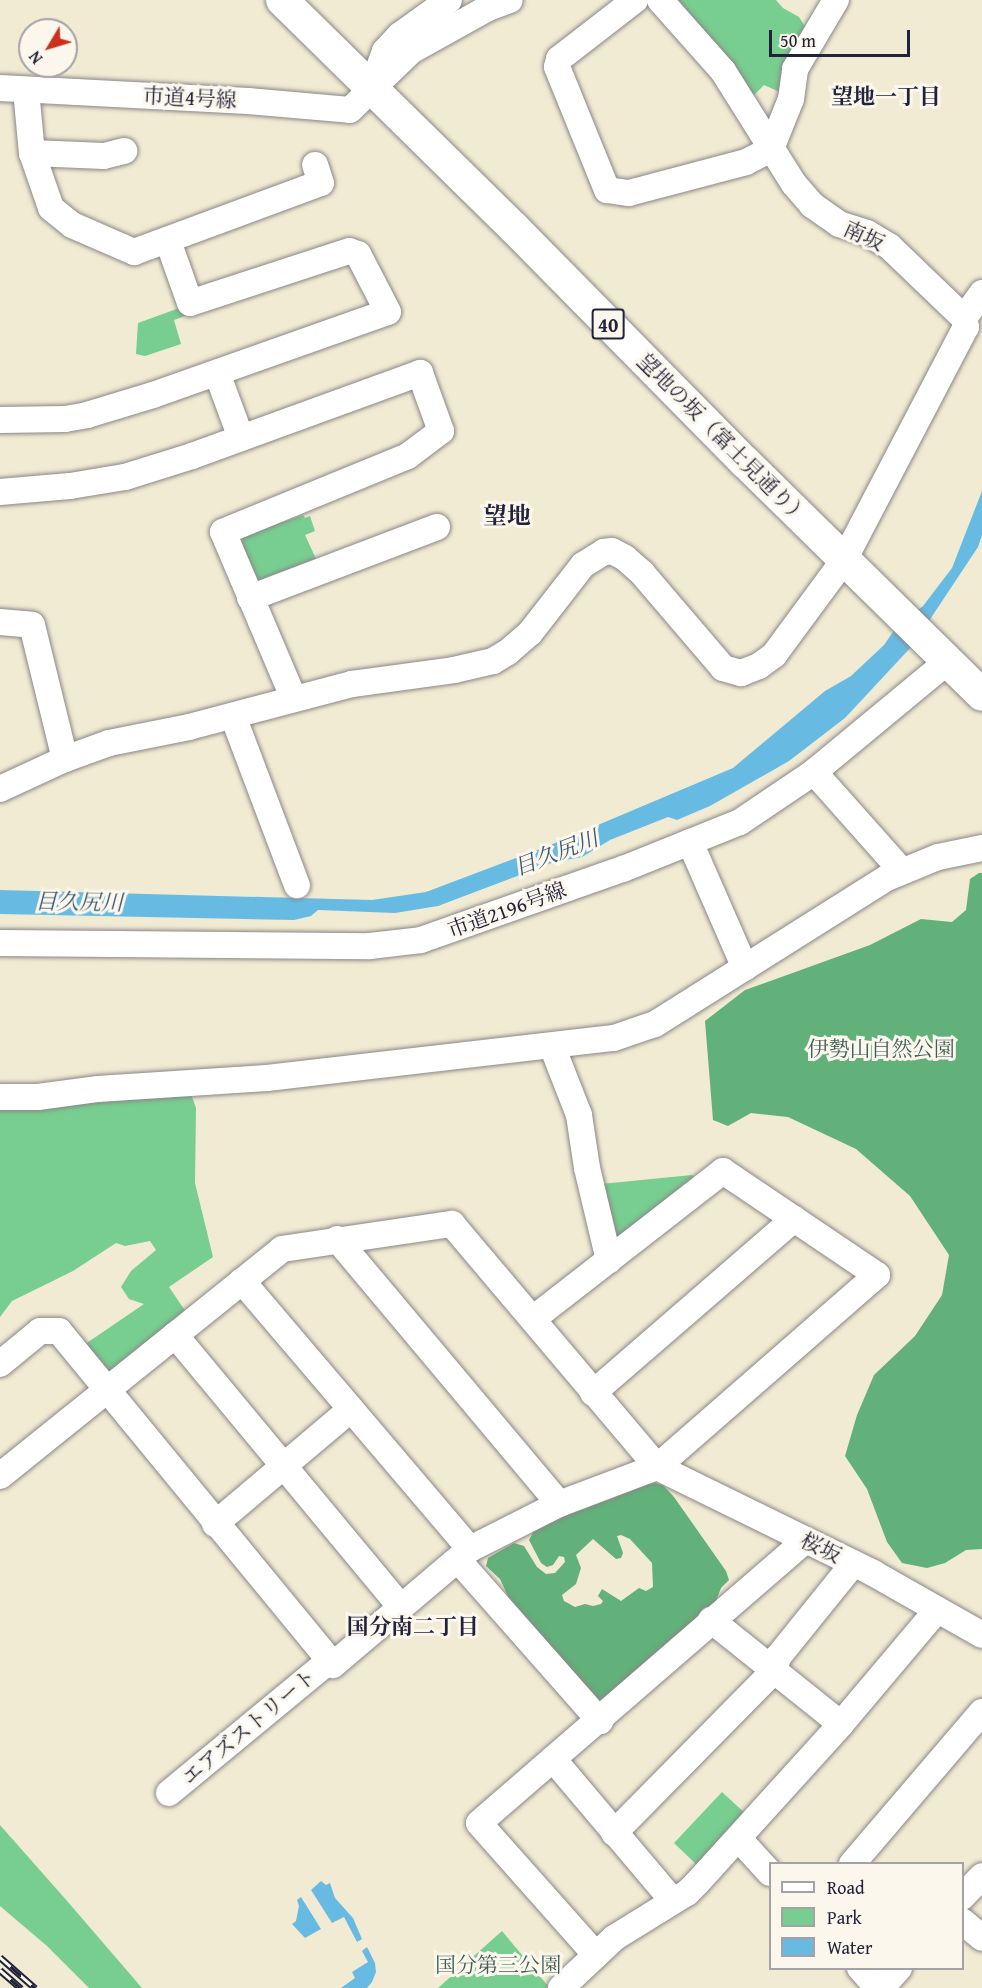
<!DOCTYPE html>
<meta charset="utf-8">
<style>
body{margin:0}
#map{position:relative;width:982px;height:1988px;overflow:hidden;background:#f1ebd3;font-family:"Gentium Book Plus","Noto Serif JP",serif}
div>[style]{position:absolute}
.green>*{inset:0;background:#78cd90}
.forest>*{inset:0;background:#62b07a}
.water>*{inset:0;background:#67bbe3}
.roads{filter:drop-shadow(0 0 2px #8a8687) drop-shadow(0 0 2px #8a8687)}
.minor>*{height:26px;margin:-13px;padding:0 13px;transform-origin:13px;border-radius:13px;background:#fff}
.major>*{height:32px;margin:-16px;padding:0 16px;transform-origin:16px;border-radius:16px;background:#fff}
.rail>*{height:7px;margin-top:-3.5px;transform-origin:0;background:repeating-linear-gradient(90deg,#fbf7ec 0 14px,#22223b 0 28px);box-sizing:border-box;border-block:2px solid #22223b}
span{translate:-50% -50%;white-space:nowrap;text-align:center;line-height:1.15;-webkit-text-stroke:6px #fbf7ec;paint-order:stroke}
.shield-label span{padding:2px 4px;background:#fbf7ec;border:2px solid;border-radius:4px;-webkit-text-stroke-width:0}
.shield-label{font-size:20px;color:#22223b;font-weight:700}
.street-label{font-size:21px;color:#22223b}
.park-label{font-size:21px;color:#405e59}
.neighbourhood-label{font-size:22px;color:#22223b;font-weight:700}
.water-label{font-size:22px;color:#3a5876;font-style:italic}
.quarter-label{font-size:24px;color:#22223b;font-weight:700}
.legend{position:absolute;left:769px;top:1862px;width:195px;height:108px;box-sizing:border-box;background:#fbf7ec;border:2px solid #a4a2a5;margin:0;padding:8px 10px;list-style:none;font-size:18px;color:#22223b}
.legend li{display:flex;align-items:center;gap:12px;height:30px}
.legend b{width:30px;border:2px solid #a4a2a5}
.north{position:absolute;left:18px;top:18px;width:60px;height:60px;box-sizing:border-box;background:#fbf7ec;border:2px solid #a4a2a5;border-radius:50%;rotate:232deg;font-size:16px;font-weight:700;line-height:24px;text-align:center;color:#22223b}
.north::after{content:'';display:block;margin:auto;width:21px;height:27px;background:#c8321e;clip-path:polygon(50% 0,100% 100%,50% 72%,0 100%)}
.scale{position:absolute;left:769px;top:30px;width:141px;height:27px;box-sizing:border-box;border:3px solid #22223b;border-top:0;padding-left:8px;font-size:18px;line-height:21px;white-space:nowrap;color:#22223b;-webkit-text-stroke:4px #fbf7ec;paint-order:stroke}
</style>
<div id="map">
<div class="green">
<i style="clip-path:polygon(671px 0,776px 0,783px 8px,799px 17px,806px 28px,782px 93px,764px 85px,754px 95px,742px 86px)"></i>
<i style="clip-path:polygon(182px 307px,185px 316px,174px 320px,181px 344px,145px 356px,136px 354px,138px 323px)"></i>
<i style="clip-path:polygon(303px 515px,305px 518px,310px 516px,315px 531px,305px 535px,317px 561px,268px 584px,258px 581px,242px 544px,243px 536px)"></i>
<i style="clip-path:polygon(191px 1094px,196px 1108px,195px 1183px,213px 1257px,169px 1287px,186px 1312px,105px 1382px,78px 1349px,144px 1304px,129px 1299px,121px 1287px,131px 1271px,156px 1250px,150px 1241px,125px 1246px,116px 1243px,73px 1271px,12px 1301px,0 1317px,0 1107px)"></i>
<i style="clip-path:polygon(692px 1175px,695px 1180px,618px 1238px,609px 1237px,601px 1184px)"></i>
<i style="clip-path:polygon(722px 1792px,747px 1815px,698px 1866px,674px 1843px)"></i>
<i style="clip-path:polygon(0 1825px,68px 1902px,142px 1988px,89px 1988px,47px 1946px,0 1906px)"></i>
<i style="clip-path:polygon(502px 1931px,548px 1986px,546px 1988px,438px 1988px)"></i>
</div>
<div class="forest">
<i style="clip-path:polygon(979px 873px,982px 873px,982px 1549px,966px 1550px,945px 1563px,927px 1568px,902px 1563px,887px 1542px,867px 1489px,845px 1456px,857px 1415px,874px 1375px,915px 1336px,942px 1295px,949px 1255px,910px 1196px,856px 1149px,788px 1117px,751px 1113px,728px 1126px,713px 1120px,705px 1021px,745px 990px,870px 945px,921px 919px,952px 922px,966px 910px,970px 879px)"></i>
<i style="clip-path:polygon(evenodd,655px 1483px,663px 1485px,674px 1497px,726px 1571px,729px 1580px,721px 1588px,716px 1601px,600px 1708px,518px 1618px,500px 1579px,486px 1566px,488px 1558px,514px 1543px,524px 1546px,537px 1567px,546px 1574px,555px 1573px,565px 1562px,564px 1557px,559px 1556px,553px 1565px,547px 1567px,541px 1563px,529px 1540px,538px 1523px,640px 1485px,655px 1483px,621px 1535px,630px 1539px,652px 1563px,653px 1587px,646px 1591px,639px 1588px,621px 1601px,602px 1589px,598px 1596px,603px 1601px,601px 1604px,593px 1606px,585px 1604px,575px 1607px,564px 1601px,562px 1595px,576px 1584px,581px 1568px,576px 1555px,593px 1539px,616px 1559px,621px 1558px,623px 1553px,617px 1536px,621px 1535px)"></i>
</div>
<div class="water">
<i style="clip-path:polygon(982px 491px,982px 535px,978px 547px,913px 645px,845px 718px,789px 761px,710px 806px,677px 820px,668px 817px,610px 840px,582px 857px,554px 862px,438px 906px,395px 913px,318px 910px,311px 916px,294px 920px,0 914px,0 890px,372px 900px,426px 892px,548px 846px,733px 768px,825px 691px,851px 676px,884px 645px,895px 629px,923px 606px,952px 568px)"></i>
<i style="clip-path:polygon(321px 1881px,326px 1885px,330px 1883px,335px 1898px,353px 1918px,362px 1939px,357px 1942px,344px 1917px,332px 1923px,311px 1890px)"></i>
<i style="clip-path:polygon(301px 1897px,321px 1929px,305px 1938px,292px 1924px,296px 1921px,299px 1906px,297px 1900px)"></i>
<i style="clip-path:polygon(367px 1947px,375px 1963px,376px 1972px,372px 1982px,367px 1988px,341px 1988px,355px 1978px,352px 1972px,368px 1962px,362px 1951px)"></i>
</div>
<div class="roads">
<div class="minor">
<i style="left:635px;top:0;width:96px;rotate:142.2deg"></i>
<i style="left:559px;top:59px;width:8px;rotate:104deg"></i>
<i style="left:557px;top:67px;width:133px;rotate:67.9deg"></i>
<i style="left:607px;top:190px;width:22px;rotate:8deg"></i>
<i style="left:629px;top:193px;width:121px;rotate:-14.8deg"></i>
<i style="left:746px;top:162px;width:28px;rotate:-27deg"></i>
<i style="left:771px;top:149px;width:54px;rotate:-68.2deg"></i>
<i style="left:791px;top:99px;width:30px;rotate:-82deg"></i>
<i style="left:795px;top:69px;width:80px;rotate:-59.3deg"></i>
<i style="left:660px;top:0;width:95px;rotate:48.4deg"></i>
<i style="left:723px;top:71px;width:133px;rotate:57.9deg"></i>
<i style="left:794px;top:184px;width:28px;rotate:49deg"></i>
<i style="left:812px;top:205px;width:33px;rotate:35deg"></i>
<i style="left:839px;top:224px;width:29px;rotate:18deg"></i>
<i style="left:867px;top:233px;width:27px;rotate:31deg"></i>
<i style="left:890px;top:247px;width:103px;rotate:43.8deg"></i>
<i style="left:373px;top:84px;width:35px;rotate:-70deg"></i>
<i style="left:385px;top:51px;width:22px;rotate:-47deg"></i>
<i style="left:400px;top:35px;width:60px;rotate:-35.5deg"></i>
<i style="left:0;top:88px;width:248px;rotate:3deg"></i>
<i style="left:248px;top:101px;width:102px;rotate:5deg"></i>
<i style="left:350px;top:110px;width:85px;rotate:-44deg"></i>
<i style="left:411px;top:51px;width:88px;rotate:-29.2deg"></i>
<i style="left:488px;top:8px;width:23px;rotate:-20deg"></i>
<i style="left:26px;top:90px;width:63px;rotate:84.6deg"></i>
<i style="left:32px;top:153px;width:58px;rotate:70.9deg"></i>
<i style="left:51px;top:208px;width:27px;rotate:39deg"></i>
<i style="left:72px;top:225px;width:68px;rotate:23.5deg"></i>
<i style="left:134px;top:252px;width:199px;rotate:-20.3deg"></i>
<i style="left:321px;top:183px;width:19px;rotate:-108deg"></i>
<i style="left:32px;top:153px;width:72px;rotate:2.4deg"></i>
<i style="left:104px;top:156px;width:21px;rotate:-14deg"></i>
<i style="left:217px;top:373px;width:69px;rotate:69.7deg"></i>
<i style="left:0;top:420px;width:65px;rotate:-0.9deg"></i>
<i style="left:65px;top:419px;width:22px;rotate:-10deg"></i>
<i style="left:87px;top:415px;width:69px;rotate:-16.9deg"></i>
<i style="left:153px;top:395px;width:249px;rotate:-19.5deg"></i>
<i style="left:388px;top:312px;width:65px;rotate:-117.3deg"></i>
<i style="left:358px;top:254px;width:9px;rotate:-162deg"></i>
<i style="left:349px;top:251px;width:167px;rotate:161.9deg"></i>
<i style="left:190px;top:303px;width:66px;rotate:-109.5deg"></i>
<i style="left:0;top:492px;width:70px;rotate:-4.9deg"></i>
<i style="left:70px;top:486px;width:56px;rotate:-9.3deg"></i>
<i style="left:125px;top:477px;width:70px;rotate:-17.4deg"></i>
<i style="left:192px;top:456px;width:243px;rotate:-20deg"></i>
<i style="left:420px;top:373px;width:62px;rotate:70.1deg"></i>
<i style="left:441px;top:431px;width:41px;rotate:142.9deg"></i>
<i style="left:408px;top:456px;width:200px;rotate:157.7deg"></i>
<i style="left:223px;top:532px;width:181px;rotate:67deg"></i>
<i style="left:250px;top:598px;width:200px;rotate:-20.8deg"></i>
<i style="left:0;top:622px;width:32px;rotate:5deg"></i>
<i style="left:32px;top:625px;width:138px;rotate:76.2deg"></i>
<i style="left:233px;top:716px;width:181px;rotate:69.3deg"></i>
<i style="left:814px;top:772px;width:132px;rotate:48.4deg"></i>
<i style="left:0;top:789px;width:72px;rotate:-24.8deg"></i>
<i style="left:65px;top:759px;width:47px;rotate:-20deg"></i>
<i style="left:109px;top:743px;width:82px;rotate:-11.3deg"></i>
<i style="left:189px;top:727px;width:169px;rotate:-14.8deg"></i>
<i style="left:352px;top:684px;width:103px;rotate:-7.8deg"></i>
<i style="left:454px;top:670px;width:40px;rotate:-13deg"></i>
<i style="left:493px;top:661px;width:17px;rotate:-31deg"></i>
<i style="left:508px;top:652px;width:29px;rotate:-41deg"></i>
<i style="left:530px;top:633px;width:86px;rotate:-52.1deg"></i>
<i style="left:583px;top:565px;width:25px;rotate:-32deg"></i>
<i style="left:604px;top:552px;width:8px;rotate:-7deg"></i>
<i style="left:612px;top:551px;width:15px;rotate:28deg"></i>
<i style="left:625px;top:558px;width:23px;rotate:41deg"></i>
<i style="left:642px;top:573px;width:125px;rotate:49.5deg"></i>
<i style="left:723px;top:668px;width:19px;rotate:16deg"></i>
<i style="left:741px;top:673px;width:19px;rotate:-21deg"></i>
<i style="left:759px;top:666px;width:19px;rotate:-36deg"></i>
<i style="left:774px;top:655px;width:118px;rotate:-53.6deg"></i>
<i style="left:844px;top:560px;width:263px;rotate:-62.4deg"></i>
<i style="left:966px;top:327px;width:9px;rotate:-103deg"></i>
<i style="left:964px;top:318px;width:31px;rotate:-54deg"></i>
<i style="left:690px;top:842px;width:137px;rotate:66.4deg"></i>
<i style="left:0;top:943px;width:370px;rotate:0.5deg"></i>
<i style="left:370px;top:946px;width:51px;rotate:-6.7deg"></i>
<i style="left:421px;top:940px;width:214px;rotate:-19.4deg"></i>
<i style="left:623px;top:869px;width:126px;rotate:-21.9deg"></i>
<i style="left:740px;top:822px;width:89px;rotate:-34deg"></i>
<i style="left:814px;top:772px;width:174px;rotate:-39.6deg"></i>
<i style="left:552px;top:1046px;width:74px;rotate:68.6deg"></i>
<i style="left:579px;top:1115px;width:54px;rotate:81.4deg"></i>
<i style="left:587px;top:1168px;width:95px;rotate:76.6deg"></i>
<i style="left:0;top:1097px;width:38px"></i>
<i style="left:38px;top:1097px;width:61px;rotate:-7.6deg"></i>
<i style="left:98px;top:1089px;width:169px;rotate:-3.7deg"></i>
<i style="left:267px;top:1078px;width:349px;rotate:-6.6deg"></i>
<i style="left:614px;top:1038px;width:43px;rotate:-18.9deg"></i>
<i style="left:655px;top:1024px;width:274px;rotate:-32.2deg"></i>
<i style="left:887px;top:878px;width:55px;rotate:-22.4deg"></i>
<i style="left:938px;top:857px;width:45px;rotate:-11.6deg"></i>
<i style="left:337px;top:1239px;width:346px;rotate:50deg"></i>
<i style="left:242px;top:1281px;width:352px;rotate:49.6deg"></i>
<i style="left:175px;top:1335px;width:354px;rotate:50.3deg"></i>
<i style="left:0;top:1364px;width:52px;rotate:-39.5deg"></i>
<i style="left:40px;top:1331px;width:19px"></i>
<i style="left:59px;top:1331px;width:432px;rotate:50.6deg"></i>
<i style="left:333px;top:1665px;width:180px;rotate:-40.3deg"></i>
<i style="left:470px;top:1549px;width:100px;rotate:-26.8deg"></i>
<i style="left:559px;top:1504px;width:105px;rotate:-20.7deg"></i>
<i style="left:657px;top:1467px;width:292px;rotate:-41.1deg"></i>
<i style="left:877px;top:1275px;width:186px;rotate:-146deg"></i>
<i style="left:723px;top:1171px;width:241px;rotate:142.1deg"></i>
<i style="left:593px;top:1393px;width:266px;rotate:-40.9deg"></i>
<i style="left:0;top:1476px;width:362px;rotate:-38.8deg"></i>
<i style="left:282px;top:1249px;width:172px;rotate:-8.4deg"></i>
<i style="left:452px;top:1224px;width:318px;rotate:49.8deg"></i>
<i style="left:657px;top:1467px;width:241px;rotate:26.1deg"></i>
<i style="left:873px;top:1573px;width:125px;rotate:29.6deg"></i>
<i style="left:215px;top:1524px;width:178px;rotate:-40.2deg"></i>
<i style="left:458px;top:1560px;width:215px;rotate:48.6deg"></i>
<i style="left:711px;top:1620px;width:166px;rotate:38.7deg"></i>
<i style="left:553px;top:1759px;width:185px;rotate:49.8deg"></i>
<i style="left:169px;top:1793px;width:207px;rotate:-39.5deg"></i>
<i style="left:614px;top:1833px;width:228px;rotate:-45.4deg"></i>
<i style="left:774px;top:1671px;width:15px;rotate:-74deg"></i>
<i style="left:778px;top:1657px;width:119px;rotate:-51.1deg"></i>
<i style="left:739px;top:1839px;width:46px;rotate:47.6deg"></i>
<i style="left:852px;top:1864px;width:200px;rotate:-49.5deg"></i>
<i style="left:962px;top:1897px;width:29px;rotate:-46deg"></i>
<i style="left:962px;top:1921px;width:26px;rotate:40deg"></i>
<i style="left:596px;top:1955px;width:176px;rotate:-131.6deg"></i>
<i style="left:479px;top:1823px;width:430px;rotate:-40.9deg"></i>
<i style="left:860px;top:1968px;width:27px;rotate:48deg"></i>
<i style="left:561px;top:1988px;width:73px;rotate:-43.3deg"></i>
<i style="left:614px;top:1938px;width:86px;rotate:-31.7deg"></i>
<i style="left:687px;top:1893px;width:14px;rotate:-45deg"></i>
<i style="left:697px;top:1883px;width:215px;rotate:-47.8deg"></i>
<i style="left:841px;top:1724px;width:149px;rotate:-49.9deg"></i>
<i style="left:881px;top:1988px;width:27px;rotate:-48deg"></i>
</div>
<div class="major">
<i style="left:282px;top:0;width:325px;rotate:44.5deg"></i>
<i style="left:514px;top:228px;width:329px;rotate:45.4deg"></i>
<i style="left:745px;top:462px;width:332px;rotate:44.5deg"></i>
</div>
</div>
<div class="rail">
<i style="left:0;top:1957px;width:47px;rotate:41.5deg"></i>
<i style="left:0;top:1970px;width:28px;rotate:41deg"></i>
</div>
<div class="shield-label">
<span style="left:608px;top:324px">40</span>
</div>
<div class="street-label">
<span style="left:190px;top:98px;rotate:3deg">市道4号線</span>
<span style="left:864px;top:236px;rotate:25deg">南坂</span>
<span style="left:723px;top:439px;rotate:45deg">望地の坂（富士見通り）</span>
<span style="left:507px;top:910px;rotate:-20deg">市道2196号線</span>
<span style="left:821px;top:1548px;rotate:26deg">桜坂</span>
<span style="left:249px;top:1727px;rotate:-40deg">エアズストリート</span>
</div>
<div class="park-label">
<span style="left:881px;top:1049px">伊勢山自然公園</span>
<span style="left:498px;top:1965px">国分第三公園</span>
</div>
<div class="neighbourhood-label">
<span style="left:886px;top:97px">望地一丁目</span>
<span style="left:413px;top:1627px">国分南二丁目</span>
</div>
<div class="water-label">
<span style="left:556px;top:853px;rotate:-21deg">目久尻川</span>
<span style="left:79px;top:902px;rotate:1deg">目久尻川</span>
</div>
<div class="quarter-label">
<span style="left:507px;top:516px">望地</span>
</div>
<ul class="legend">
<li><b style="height:8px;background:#fff"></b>Road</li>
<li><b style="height:16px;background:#78cd90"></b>Park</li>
<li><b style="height:16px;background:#67bbe3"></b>Water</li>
</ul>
<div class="north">N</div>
<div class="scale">50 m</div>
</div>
